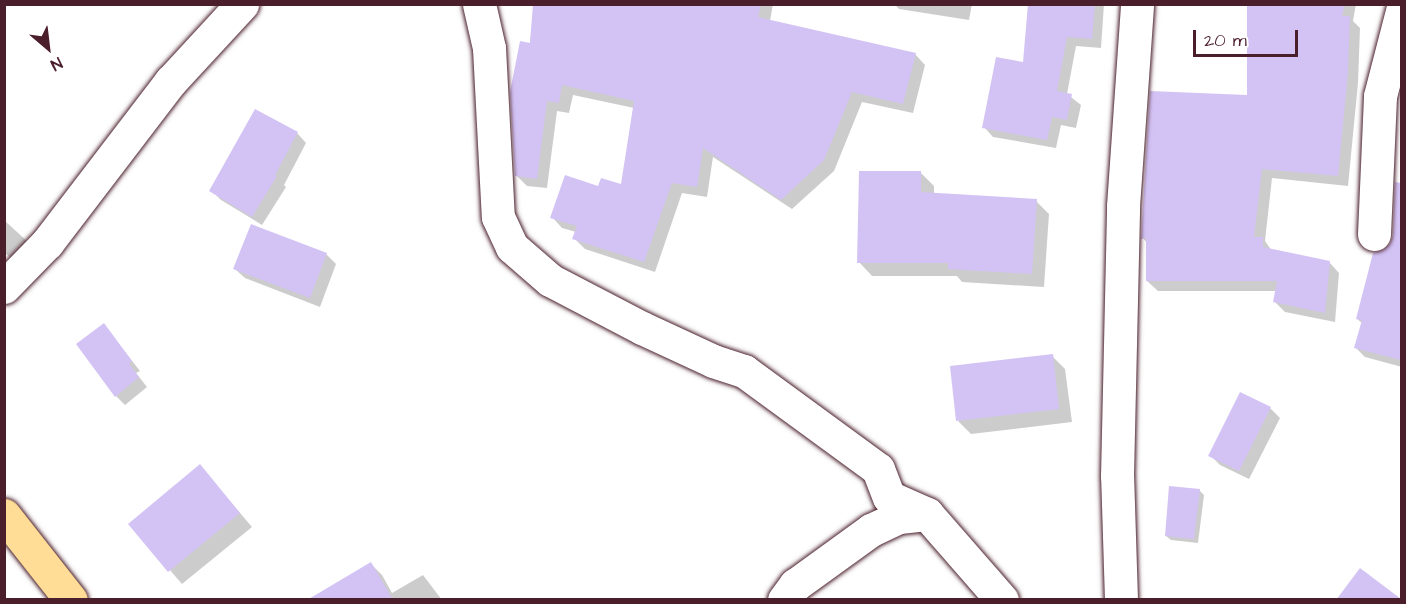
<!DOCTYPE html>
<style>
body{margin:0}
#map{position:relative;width:1406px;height:604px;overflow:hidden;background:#fff;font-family:"Architects Daughter",sans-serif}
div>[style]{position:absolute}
.shadow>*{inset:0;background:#0003}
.building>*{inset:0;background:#d3c3f5}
.roads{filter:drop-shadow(0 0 2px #4a1f2b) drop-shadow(0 0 2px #4a1f2b)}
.minor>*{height:33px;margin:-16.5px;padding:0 16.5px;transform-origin:16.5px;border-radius:16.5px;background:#fff}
.major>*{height:33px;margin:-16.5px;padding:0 16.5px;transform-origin:16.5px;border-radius:16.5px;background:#ffdd96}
span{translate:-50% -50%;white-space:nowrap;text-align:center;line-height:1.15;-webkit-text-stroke:5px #fff;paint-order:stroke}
.frame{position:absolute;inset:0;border:6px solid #4a1f2b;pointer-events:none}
.north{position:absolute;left:18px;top:18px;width:60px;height:60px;-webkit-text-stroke:4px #fff;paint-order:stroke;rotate:152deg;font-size:16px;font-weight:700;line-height:24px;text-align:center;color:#4a1f2b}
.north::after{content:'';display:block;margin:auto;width:21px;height:27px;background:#4a1f2b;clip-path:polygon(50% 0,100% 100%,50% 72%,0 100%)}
.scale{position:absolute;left:1193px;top:30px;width:105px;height:27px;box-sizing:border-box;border:3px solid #4a1f2b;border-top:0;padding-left:8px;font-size:18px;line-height:21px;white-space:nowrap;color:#4a1f2b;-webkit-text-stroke:4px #fff;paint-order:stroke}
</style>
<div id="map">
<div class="shadow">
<i style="clip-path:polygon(534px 4px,773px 4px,770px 21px,915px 54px,925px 65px,913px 113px,862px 102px,834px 171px,792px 209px,713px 157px,707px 197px,682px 193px,655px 272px,585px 249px,574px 238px,576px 232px,562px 228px,552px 217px,599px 188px,622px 186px,634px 108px,573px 95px,569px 113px,557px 111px,547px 188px,527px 186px,516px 175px)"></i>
<i style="clip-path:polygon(894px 4px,972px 4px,969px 20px,899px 9px)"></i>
<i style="clip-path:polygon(1030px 4px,1104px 4px,1101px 48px,1076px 46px,1067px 94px,1081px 105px,1076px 128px,1061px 125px,1056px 148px,993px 137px,984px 127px,1025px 64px)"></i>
<i style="clip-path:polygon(1249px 4px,1356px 4px,1353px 21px,1360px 28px,1358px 83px,1348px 186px,1272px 178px,1265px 241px,1272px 251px,1329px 262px,1339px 273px,1335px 322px,1285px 312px,1275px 302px,1277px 291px,1158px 291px,1147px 281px,1147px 243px,1143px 238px,1248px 97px)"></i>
<i style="clip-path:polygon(297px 133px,306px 143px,284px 185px,286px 187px,262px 225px,221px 200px,211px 190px)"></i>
<i style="clip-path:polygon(921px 173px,934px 186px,934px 194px,1036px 201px,1049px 214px,1044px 287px,962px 282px,957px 276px,872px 276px,859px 262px)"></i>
<i style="clip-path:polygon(1396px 197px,1402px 198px,1402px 367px,1365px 357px,1356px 348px,1362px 323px,1357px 319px,1384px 252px,1391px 244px,1394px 236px)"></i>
<i style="clip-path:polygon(4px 220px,29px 243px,13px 260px,4px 252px)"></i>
<i style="clip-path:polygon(326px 254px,336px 264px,320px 307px,245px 278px,235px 269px)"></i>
<i style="clip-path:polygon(104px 325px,140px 371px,136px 373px,147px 387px,125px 405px,116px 396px)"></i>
<i style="clip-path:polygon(1052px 356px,1065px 369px,1072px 422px,971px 434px,958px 421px)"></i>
<i style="clip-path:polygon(1241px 394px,1270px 408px,1280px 418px,1249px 479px,1220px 465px,1210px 455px)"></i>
<i style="clip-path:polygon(200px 466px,252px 527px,182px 584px,130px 524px)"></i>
<i style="clip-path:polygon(1199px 490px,1204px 495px,1198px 543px,1171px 540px,1166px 536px)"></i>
<i style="clip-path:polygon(371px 564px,382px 575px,392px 593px,423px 575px,442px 600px,310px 600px)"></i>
</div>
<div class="building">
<i style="clip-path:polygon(533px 4px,761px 4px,758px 17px,916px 53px,903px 104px,852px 92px,824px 160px,781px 200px,703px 148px,697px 187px,672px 183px,644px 262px,572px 239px,577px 226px,550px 218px,565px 175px,598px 186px,601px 178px,621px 184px,634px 101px,562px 85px,559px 103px,547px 101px,537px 179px,515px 176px,510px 92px,520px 41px,530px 43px)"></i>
<i style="clip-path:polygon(1028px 4px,1095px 4px,1092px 39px,1067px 37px,1057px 91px,1072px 94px,1067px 120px,1052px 117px,1047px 140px,982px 128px,996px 57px,1023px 62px)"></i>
<i style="clip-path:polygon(1247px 4px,1345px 4px,1342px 16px,1350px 16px,1348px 72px,1338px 176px,1262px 169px,1254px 237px,1263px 237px,1263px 247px,1330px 261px,1325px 313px,1273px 302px,1277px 281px,1146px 281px,1146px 238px,1141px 239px,1150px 91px,1247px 95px)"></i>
<i style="clip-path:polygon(255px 109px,298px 132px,275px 175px,277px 176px,252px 217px,209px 191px)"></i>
<i style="clip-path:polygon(859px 171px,921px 171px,921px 192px,1037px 199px,1032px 274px,948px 269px,948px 263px,857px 263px)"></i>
<i style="clip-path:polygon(1395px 182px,1401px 183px,1401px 360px,1354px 348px,1362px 320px,1356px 319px,1373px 253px,1383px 250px,1390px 244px,1393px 235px)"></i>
<i style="clip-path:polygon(251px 224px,327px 253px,310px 298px,233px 269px)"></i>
<i style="clip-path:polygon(104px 323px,132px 361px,129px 364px,139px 377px,115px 397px,76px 344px)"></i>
<i style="clip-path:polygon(1053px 354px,1059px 409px,956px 421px,950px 366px)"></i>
<i style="clip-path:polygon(1240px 392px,1271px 407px,1239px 471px,1208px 456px)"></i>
<i style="clip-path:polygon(200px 464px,240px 513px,168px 572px,128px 524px)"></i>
<i style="clip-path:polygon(1169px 486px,1200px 489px,1194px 539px,1165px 536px)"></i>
<i style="clip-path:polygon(371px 562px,393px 600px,307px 600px)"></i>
<i style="clip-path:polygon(1360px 568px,1401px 599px,1401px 600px,1336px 600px)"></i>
</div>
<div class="roads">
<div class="minor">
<i style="left:479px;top:4px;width:45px;rotate:77.2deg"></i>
<i style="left:489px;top:48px;width:169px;rotate:87deg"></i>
<i style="left:498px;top:217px;width:33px;rotate:65deg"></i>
<i style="left:512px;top:247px;width:50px;rotate:41deg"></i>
<i style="left:550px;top:280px;width:104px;rotate:27.6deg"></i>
<i style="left:642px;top:328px;width:78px;rotate:24.9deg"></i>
<i style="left:713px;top:361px;width:33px;rotate:18deg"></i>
<i style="left:744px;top:371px;width:166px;rotate:36.2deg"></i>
<i style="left:878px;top:469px;width:30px;rotate:69deg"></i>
<i style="left:889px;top:497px;width:42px;rotate:24.1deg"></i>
<i style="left:927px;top:514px;width:114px;rotate:48.9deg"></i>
<i style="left:1374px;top:234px;width:138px;rotate:-87.5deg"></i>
<i style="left:1380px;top:96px;width:88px;rotate:-75.5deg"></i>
<i style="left:4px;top:287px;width:62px;rotate:-45.7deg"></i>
<i style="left:47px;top:243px;width:204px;rotate:-52.6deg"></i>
<i style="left:171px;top:81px;width:105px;rotate:-47.3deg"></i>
<i style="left:784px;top:600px;width:19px;rotate:-54deg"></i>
<i style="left:795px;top:585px;width:94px;rotate:-35.9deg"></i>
<i style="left:871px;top:530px;width:31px;rotate:-25deg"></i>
<i style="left:899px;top:517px;width:28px;rotate:-6deg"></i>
<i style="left:1121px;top:600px;width:124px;rotate:-91.8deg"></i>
<i style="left:1117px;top:476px;width:270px;rotate:-88.7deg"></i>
<i style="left:1123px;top:206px;width:202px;rotate:-86deg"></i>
</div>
<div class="major">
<i style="left:4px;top:515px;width:108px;rotate:51.8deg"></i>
</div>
</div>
<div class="frame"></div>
<div class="north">N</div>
<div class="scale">20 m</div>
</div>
